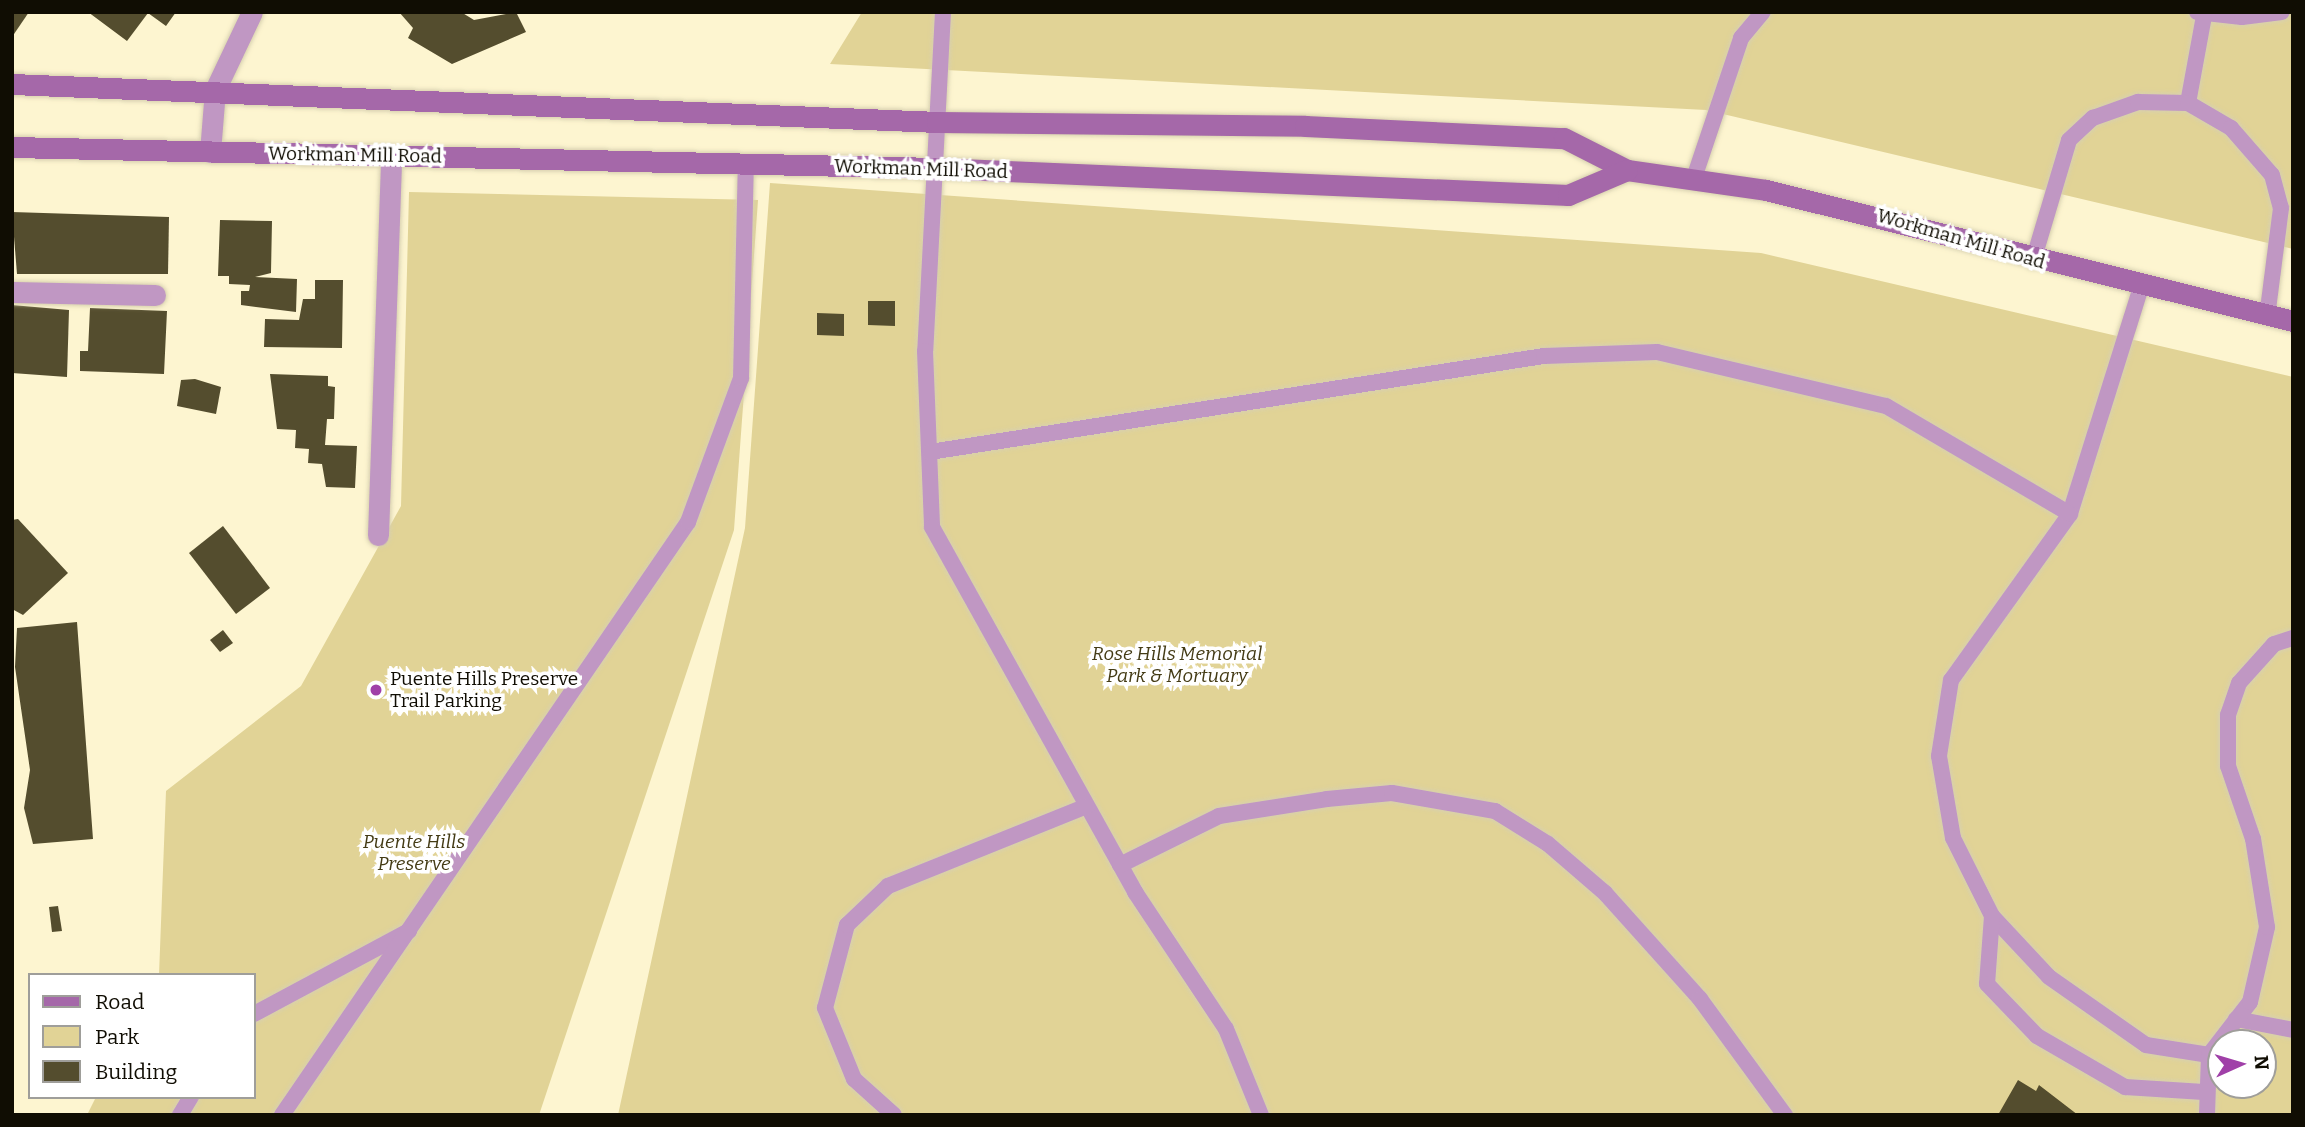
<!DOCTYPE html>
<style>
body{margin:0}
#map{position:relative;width:2305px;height:1127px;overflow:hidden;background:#fdf5d0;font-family:Bitter,serif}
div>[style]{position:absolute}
.green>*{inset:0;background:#e1d396}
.building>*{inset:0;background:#544d2e}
.roads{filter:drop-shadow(0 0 2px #d7d0af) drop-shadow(0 0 2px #d7d0af)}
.service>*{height:16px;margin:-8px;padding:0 8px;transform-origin:8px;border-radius:8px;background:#c097c3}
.minor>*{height:21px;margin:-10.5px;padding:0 10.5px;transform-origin:10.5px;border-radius:10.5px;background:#c097c3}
.secondary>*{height:21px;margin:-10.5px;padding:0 10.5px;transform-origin:10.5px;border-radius:10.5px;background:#a568a9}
.dots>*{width:19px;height:19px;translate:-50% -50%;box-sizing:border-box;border:4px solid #fff;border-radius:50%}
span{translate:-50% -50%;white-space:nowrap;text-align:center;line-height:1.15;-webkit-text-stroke:7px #fff;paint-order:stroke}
.street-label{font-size:19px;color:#100d03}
.park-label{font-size:19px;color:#443b15;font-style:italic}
.poi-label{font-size:19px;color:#100d03}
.left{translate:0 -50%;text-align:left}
.frame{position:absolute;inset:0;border:14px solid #100d03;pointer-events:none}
.legend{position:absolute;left:28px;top:973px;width:228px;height:126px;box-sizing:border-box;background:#fff;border:2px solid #9f9e9a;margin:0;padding:9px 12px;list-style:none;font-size:21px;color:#100d03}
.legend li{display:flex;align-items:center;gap:14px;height:35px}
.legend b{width:35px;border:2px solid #9f9e9a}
.north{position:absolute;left:2207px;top:1029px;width:70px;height:70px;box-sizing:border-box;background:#fff;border:2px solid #9f9e9a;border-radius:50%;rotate:86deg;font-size:19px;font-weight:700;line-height:28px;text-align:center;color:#100d03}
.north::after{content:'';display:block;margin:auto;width:24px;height:32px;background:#a040a8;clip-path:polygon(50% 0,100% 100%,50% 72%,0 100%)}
</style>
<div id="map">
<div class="green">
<i style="clip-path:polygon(862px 12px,2293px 12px,2293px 249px,1706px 110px,830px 64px)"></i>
<i style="clip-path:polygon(evenodd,770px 183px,1761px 253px,2293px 377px,2293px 1115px,618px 1115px,745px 528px,770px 183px,2221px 1043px,2263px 1043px,2263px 1085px,2221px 1085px,2221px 1043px)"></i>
<i style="clip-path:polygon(409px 192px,758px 200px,734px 530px,539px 1115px,87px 1115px,96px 1097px,254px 1097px,254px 975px,159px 975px,166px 791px,301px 686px,401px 506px)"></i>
</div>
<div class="building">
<i style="clip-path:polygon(12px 12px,29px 12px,12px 37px)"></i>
<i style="clip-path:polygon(88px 12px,176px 12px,166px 26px,148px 13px,127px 41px)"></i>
<i style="clip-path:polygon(399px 12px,461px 12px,474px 20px,516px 12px,526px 32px,452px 64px,408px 38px,413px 28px)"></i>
<i style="clip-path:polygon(12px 212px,169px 217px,168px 274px,17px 274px)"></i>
<i style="clip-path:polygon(220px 220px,272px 221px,271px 273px,255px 277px,297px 279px,296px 312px,241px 305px,241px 291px,249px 291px,250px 285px,229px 284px,229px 276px,218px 276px)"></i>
<i style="clip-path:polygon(315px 280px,343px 280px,342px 348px,264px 347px,265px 319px,299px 320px,303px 299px,315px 299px)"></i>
<i style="clip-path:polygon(868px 301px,895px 301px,895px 326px,868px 325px)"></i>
<i style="clip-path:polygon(12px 305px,69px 310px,67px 377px,12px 373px)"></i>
<i style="clip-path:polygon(90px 308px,167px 311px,164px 374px,80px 371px,80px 351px,88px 351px)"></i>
<i style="clip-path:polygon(817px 313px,844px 314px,844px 336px,817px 335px)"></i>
<i style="clip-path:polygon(270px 374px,328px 376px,328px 386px,335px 387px,334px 419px,327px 419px,325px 445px,357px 446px,355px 488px,326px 487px,322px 464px,308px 463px,309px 449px,295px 448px,296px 430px,277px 429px)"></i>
<i style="clip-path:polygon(195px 379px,221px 387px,216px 414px,177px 406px,181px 380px)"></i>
<i style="clip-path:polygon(18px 519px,68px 573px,23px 615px,12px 609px,12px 520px)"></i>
<i style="clip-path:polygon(223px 526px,270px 588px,236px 614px,189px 553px)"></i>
<i style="clip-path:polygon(77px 622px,93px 839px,33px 844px,24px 808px,30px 770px,15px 667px,17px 628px)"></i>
<i style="clip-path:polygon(223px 630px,233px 643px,220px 652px,210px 640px)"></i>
<i style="clip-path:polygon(58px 906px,62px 931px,52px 932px,49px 907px)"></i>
<i style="clip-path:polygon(2018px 1080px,2036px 1091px,2039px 1085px,2078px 1115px,1998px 1115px)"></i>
</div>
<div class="roads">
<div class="service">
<i style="left:943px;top:12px;width:339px;rotate:93deg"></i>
<i style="left:925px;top:351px;width:176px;rotate:87.7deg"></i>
<i style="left:932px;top:527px;width:418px;rotate:60.9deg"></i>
<i style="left:1135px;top:892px;width:164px;rotate:56.4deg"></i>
<i style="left:1226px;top:1029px;width:93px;rotate:67.9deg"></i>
<i style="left:2197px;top:12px;width:45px;rotate:6.3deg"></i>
<i style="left:2242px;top:17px;width:40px;rotate:-7.1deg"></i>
<i style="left:2188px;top:103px;width:88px;rotate:-79.6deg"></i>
<i style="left:1694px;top:178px;width:148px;rotate:-71.4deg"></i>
<i style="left:1741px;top:38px;width:34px;rotate:-50deg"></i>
<i style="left:2033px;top:261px;width:126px;rotate:-73.4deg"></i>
<i style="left:2069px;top:140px;width:33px;rotate:-43deg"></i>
<i style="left:2093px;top:118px;width:48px;rotate:-19.6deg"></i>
<i style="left:2138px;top:102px;width:50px;rotate:1.1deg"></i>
<i style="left:2188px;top:103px;width:50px;rotate:30.2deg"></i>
<i style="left:2231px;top:128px;width:62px;rotate:48.9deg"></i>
<i style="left:2272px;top:175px;width:34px;rotate:75deg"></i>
<i style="left:2281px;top:208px;width:110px;rotate:97.3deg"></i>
<i style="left:2141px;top:287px;width:238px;rotate:107.4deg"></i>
<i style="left:2070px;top:514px;width:204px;rotate:125.6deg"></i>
<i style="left:1951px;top:680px;width:77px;rotate:99deg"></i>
<i style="left:1939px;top:756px;width:83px;rotate:80.3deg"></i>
<i style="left:1953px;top:838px;width:87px;rotate:63.4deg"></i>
<i style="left:1992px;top:916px;width:83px;rotate:46.9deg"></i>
<i style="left:2049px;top:977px;width:118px;rotate:35deg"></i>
<i style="left:2146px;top:1045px;width:64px;rotate:9deg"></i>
<i style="left:930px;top:452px;width:621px;rotate:-8.89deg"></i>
<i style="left:1544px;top:356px;width:113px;rotate:-2deg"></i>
<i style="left:1657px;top:352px;width:235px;rotate:13.3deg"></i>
<i style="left:1886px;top:406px;width:213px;rotate:30.4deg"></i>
<i style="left:1120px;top:865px;width:110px;rotate:-26.3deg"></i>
<i style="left:1219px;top:816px;width:109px;rotate:-8.9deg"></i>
<i style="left:1327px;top:799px;width:65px;rotate:-5.3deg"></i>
<i style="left:1392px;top:793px;width:105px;rotate:9.9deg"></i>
<i style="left:1495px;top:811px;width:62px;rotate:31.9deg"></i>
<i style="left:1548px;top:844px;width:75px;rotate:40.7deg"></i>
<i style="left:1605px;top:893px;width:142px;rotate:48.1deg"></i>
<i style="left:1700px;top:999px;width:144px;rotate:53.8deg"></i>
<i style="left:1992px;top:916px;width:68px;rotate:94.2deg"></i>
<i style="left:1987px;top:984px;width:72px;rotate:46.1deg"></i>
<i style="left:2037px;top:1036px;width:102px;rotate:30.1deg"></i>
<i style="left:2125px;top:1087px;width:79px;rotate:3.6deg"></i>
<i style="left:254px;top:1014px;width:176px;rotate:-28.2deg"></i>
<i style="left:2236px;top:1019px;width:58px;rotate:10.9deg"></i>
<i style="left:180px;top:1115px;width:21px;rotate:-59deg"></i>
<i style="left:282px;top:1115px;width:719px;rotate:-55.6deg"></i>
<i style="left:688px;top:522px;width:153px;rotate:-69.8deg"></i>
<i style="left:741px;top:378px;width:214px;rotate:-88.7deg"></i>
<i style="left:894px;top:1115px;width:54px;rotate:-138deg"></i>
<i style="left:854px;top:1079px;width:77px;rotate:-112.2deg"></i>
<i style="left:825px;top:1008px;width:86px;rotate:-75.2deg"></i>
<i style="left:847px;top:925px;width:57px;rotate:-43.6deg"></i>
<i style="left:888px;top:886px;width:214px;rotate:-21.9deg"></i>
<i style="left:2207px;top:1115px;width:60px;rotate:-88.1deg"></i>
<i style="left:2209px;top:1055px;width:67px;rotate:-52.3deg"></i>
<i style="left:2250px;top:1002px;width:77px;rotate:-77.2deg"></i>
<i style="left:2267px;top:927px;width:89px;rotate:-99deg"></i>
<i style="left:2253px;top:839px;width:77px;rotate:-108.9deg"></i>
<i style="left:2228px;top:766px;width:51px;rotate:-90deg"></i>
<i style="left:2228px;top:715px;width:34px;rotate:-71deg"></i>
<i style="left:2239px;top:683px;width:52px;rotate:-48.1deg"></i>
<i style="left:2274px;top:644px;width:20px;rotate:-18deg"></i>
</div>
<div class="minor">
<i style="left:210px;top:152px;width:62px;rotate:-85.4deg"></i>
<i style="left:215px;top:90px;width:86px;rotate:-64.6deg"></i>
<i style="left:12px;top:292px;width:143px;rotate:1.2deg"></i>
<i style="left:378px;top:535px;width:380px;rotate:-88deg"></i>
</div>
<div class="secondary">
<i style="left:12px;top:84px;width:926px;rotate:2.35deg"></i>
<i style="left:937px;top:122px;width:368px;rotate:0.6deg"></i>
<i style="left:1305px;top:126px;width:259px;rotate:2.7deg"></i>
<i style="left:1564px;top:138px;width:71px;rotate:26.9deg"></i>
<i style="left:1627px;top:170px;width:140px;rotate:8.2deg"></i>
<i style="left:1766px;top:190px;width:543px;rotate:13.96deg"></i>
<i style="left:12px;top:147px;width:925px;rotate:1.3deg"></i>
<i style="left:937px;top:168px;width:632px;rotate:2.45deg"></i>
<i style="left:1568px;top:195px;width:64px;rotate:-23deg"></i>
</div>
</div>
<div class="dots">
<i style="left:376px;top:690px;background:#a040a8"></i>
</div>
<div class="street-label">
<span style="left:355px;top:155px;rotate:1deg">Workman Mill Road</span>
<span style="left:921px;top:169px;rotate:2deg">Workman Mill Road</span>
<span style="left:1961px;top:239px;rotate:16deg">Workman Mill Road</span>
</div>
<div class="park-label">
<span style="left:1177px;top:665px">Rose Hills Memorial<br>Park &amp; Mortuary</span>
<span style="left:414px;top:853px">Puente Hills<br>Preserve</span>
</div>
<div class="poi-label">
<span class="left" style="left:390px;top:690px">Puente Hills Preserve<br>Trail Parking</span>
</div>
<div class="frame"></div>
<ul class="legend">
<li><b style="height:9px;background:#a568a9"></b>Road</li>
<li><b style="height:19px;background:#e1d396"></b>Park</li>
<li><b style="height:19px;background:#544d2e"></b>Building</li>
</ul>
<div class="north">N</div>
</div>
